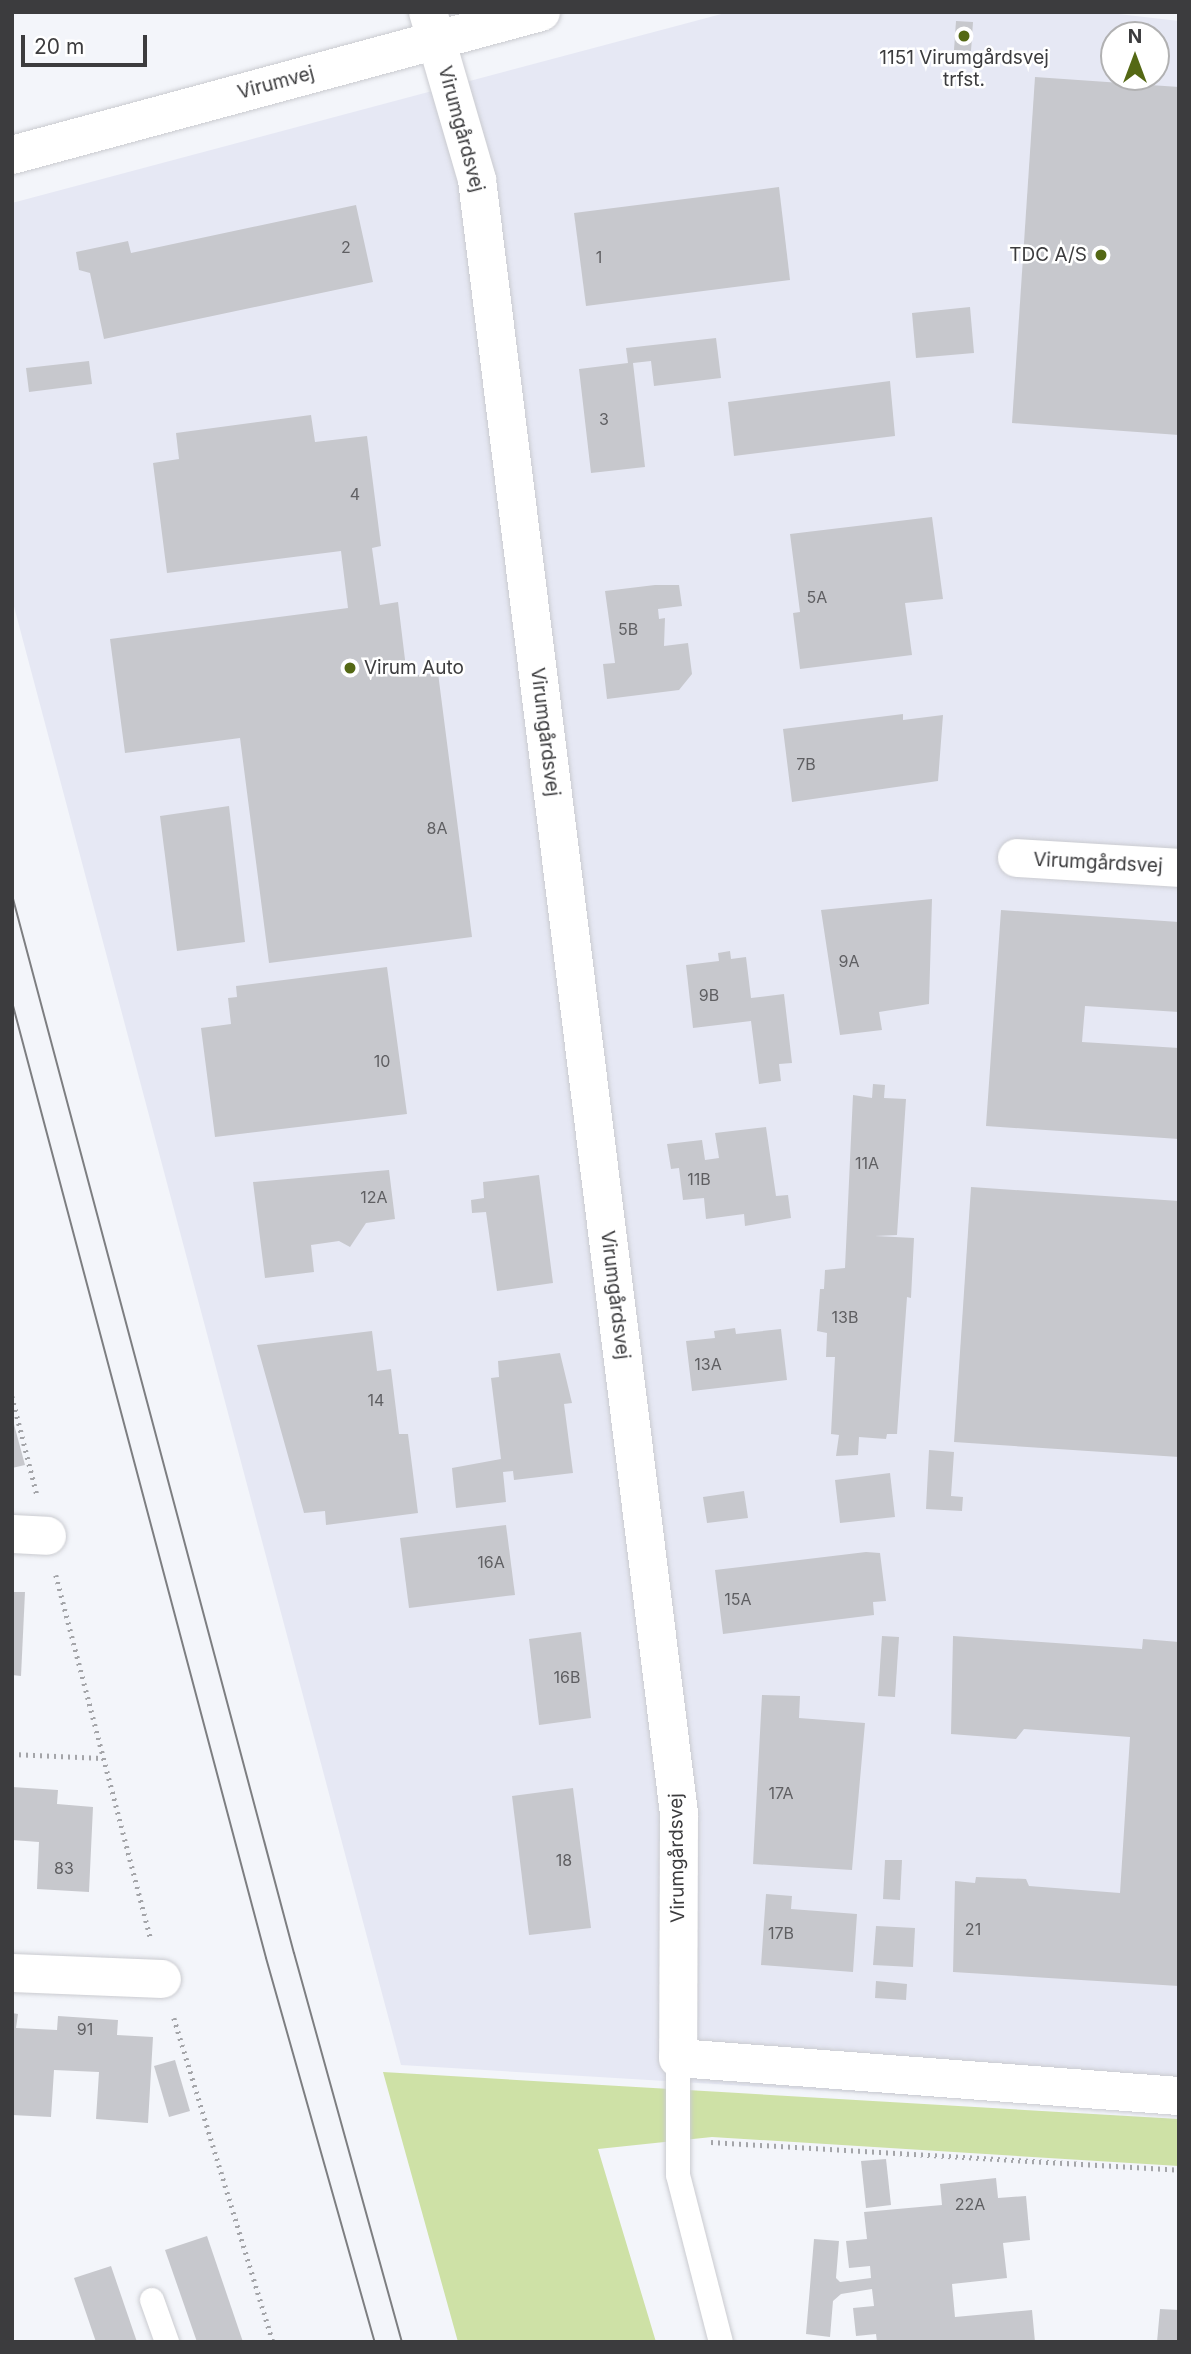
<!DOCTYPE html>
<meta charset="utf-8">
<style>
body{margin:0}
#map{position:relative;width:1191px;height:2354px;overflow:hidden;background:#f3f5fa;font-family:Inter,sans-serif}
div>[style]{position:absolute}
.built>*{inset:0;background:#e6e8f4}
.green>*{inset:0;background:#cee1a6}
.building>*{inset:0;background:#c7c8cd}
.path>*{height:4.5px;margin-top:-2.25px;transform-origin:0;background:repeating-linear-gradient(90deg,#a4a5a9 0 2px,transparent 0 7px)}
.roads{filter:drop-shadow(0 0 2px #cacbd0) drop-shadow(0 0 2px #cacbd0)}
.lane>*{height:24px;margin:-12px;padding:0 12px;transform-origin:12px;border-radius:12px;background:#fff}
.street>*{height:38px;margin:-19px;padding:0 19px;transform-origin:19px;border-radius:19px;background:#fff}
.secondary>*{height:38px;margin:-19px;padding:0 19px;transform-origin:19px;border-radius:19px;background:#fff}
.tram>*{height:2px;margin:-1px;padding:0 1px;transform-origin:1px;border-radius:1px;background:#7d7e81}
.dots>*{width:19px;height:19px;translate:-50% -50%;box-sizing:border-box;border:4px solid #fff;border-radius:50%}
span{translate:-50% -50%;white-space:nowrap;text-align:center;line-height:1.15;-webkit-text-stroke:5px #fff;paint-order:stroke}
.number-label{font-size:16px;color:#5f5f62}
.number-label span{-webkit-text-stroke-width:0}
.poi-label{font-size:19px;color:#3c3c3e}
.right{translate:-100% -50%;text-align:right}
.left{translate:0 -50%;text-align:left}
.street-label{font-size:19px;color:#3c3c3e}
.frame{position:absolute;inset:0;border:14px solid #3c3c3e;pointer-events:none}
.north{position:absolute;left:1100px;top:21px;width:70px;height:70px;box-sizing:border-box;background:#fff;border:2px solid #b1b1b2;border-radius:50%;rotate:0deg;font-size:19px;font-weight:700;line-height:28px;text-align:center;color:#3c3c3e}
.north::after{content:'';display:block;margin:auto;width:24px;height:32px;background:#546814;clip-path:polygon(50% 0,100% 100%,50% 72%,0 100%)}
.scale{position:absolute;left:21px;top:35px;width:126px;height:32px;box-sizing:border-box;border:4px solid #3c3c3e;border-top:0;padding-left:9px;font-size:21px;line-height:24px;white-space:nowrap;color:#3c3c3e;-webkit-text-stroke:5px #fff;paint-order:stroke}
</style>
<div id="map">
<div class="built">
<i style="clip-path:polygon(evenodd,729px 12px,1101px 12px,1179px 21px,1179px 2112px,401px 2065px,12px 599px,12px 203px,729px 12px,1114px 35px,1156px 35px,1156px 77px,1114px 77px,1114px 35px)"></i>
</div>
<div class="green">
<i style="clip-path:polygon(383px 2072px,1179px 2119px,1179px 2166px,712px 2137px,598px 2149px,656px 2342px,458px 2342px)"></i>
</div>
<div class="building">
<i style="clip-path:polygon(956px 21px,973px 22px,971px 51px,954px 50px)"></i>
<i style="clip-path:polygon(1035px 77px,1179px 87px,1179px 435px,1012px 423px)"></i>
<i style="clip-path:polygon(779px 187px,790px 280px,586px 306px,574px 213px)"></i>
<i style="clip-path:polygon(356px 205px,373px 282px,104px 339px,90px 273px,79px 270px,76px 252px,128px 241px,131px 253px)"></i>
<i style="clip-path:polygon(970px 307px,974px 353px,916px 358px,912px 313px)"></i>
<i style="clip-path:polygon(716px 338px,721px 378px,654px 386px,651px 361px,633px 363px,645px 467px,591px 473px,579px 369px,628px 363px,626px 348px)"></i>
<i style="clip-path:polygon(89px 361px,92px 384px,29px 392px,26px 368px)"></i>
<i style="clip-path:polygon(890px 381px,895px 436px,734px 456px,728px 402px)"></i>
<i style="clip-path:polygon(311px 415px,315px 442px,367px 436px,381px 546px,372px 548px,380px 605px,398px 602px,407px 676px,438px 673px,472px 937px,269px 963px,240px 738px,125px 753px,110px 639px,348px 608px,341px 551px,167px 573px,153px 463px,179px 459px,176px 433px)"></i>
<i style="clip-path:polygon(932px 517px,943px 599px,905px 603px,912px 655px,800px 669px,793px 613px,800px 612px,790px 534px)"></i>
<i style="clip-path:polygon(655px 585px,679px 585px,682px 606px,658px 609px,659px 619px,665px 618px,664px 646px,688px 643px,692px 674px,679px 690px,607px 699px,603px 664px,615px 663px,605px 591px)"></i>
<i style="clip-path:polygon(903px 714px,903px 720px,943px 715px,938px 781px,792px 802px,783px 729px)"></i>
<i style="clip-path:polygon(229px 806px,245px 942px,177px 951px,160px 816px)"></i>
<i style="clip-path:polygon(932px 899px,929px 1004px,879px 1012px,882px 1030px,840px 1035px,821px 910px)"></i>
<i style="clip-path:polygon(1001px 910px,1179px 922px,1179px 1012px,1085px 1006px,1082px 1042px,1179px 1048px,1179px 1139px,986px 1126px)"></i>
<i style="clip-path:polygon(730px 951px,731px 959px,746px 957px,751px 998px,784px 994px,792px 1063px,779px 1064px,781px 1081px,759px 1084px,751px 1021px,693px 1028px,686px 965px,719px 961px,718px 953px)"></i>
<i style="clip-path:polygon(387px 967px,407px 1114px,215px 1137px,201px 1028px,231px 1024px,228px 998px,237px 997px,236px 986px)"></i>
<i style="clip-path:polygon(873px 1084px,885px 1085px,884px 1098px,906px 1099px,897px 1235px,875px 1236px,914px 1238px,911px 1298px,907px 1297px,897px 1434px,887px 1434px,886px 1439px,859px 1437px,858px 1455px,836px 1456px,839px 1435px,831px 1434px,835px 1357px,826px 1357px,827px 1333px,817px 1331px,820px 1289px,824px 1289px,825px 1270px,845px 1268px,853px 1095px,872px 1098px)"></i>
<i style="clip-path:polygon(766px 1127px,776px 1196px,788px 1195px,791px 1218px,745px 1226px,744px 1214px,706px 1219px,704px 1198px,683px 1200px,679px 1168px,671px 1169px,667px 1144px,702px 1140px,705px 1160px,719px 1158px,715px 1133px)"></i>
<i style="clip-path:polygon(389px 1170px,395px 1219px,366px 1223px,350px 1247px,339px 1241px,311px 1245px,314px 1272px,265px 1278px,253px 1182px)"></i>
<i style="clip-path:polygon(539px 1175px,553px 1283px,497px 1291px,486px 1212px,472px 1213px,471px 1200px,484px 1198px,483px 1182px)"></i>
<i style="clip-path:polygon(971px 1187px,1179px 1201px,1179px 1457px,954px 1442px)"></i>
<i style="clip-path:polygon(735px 1328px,736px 1334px,781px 1329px,787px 1380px,692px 1391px,686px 1341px,715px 1338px,714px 1331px)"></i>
<i style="clip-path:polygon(372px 1331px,377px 1371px,391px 1369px,399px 1434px,408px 1434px,418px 1513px,326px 1525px,325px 1511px,304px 1513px,257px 1345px)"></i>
<i style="clip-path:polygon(560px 1353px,572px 1403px,564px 1404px,573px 1473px,514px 1480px,513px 1471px,503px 1472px,506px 1502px,456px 1508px,452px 1468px,501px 1459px,491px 1378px,499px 1377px,498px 1361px)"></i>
<i style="clip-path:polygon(12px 1417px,25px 1465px,12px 1468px)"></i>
<i style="clip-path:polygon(929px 1450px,954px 1452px,951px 1496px,963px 1497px,962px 1511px,926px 1509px)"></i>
<i style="clip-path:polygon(890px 1473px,895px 1517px,840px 1523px,835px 1480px)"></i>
<i style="clip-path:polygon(744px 1491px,748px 1518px,707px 1523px,703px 1497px)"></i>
<i style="clip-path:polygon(506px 1525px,515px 1595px,409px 1608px,400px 1538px)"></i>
<i style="clip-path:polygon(866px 1552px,880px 1553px,886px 1601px,873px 1602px,874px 1615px,723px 1634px,715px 1570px)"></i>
<i style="clip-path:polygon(12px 1592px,25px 1592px,21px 1676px,12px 1675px)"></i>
<i style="clip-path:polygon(581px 1632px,591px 1718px,539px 1725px,529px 1639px)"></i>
<i style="clip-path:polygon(882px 1636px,899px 1637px,895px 1697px,878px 1696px)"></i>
<i style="clip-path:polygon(953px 1636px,1142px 1649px,1143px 1639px,1179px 1642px,1179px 1986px,953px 1972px,955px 1881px,975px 1883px,976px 1877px,1026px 1879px,1029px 1886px,1120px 1893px,1130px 1737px,1024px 1729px,1016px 1739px,951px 1734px)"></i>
<i style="clip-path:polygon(762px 1695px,800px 1696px,799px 1718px,865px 1723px,852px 1870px,753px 1864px)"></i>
<i style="clip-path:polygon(12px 1787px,58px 1790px,57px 1804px,93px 1807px,89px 1892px,37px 1889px,39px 1842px,12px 1840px)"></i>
<i style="clip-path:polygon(573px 1788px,591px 1928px,529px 1935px,512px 1796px)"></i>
<i style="clip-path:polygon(885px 1860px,902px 1860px,900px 1900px,883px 1899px)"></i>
<i style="clip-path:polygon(766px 1894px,792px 1896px,791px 1909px,857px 1914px,853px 1972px,761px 1965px)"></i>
<i style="clip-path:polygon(876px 1926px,915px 1928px,913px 1967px,873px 1965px)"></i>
<i style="clip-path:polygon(876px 1981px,907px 1984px,906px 2000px,875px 1998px)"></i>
<i style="clip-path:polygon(12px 2013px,18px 2014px,16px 2028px,57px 2030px,58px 2016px,118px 2020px,117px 2035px,153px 2037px,148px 2123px,96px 2119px,99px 2072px,54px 2070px,51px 2117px,12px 2115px)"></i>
<i style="clip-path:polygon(175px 2060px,190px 2111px,169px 2117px,154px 2066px)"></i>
<i style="clip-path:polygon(886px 2159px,891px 2205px,866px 2208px,861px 2161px)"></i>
<i style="clip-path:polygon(996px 2178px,998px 2198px,1026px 2196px,1030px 2240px,1003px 2243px,1007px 2278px,952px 2284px,955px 2317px,1032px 2310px,1035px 2342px,877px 2342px,876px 2334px,856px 2336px,853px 2308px,874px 2306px,872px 2289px,841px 2294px,833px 2301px,830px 2337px,806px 2334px,814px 2239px,839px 2241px,836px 2278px,840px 2282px,871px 2278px,870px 2266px,849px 2268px,846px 2241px,867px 2239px,864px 2212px,942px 2205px,940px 2184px)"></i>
<i style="clip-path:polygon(207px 2236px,243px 2342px,197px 2342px,165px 2250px)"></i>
<i style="clip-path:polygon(111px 2266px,137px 2342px,96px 2342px,74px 2278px)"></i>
<i style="clip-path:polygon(1160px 2309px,1179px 2310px,1179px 2342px,1157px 2342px)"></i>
</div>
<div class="path">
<i style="left:12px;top:1396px;width:102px;rotate:75.8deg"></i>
<i style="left:56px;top:1575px;width:376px;rotate:75.4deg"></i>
<i style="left:12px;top:1754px;width:90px;rotate:2.5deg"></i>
<i style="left:174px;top:2018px;width:339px;rotate:73deg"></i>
<i style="left:711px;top:2142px;width:469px;rotate:3.4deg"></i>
</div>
<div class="roads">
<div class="lane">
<i style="left:678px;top:2058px;width:117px;rotate:90deg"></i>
<i style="left:678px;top:2175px;width:172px;rotate:75.6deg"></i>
<i style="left:152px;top:2300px;width:45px;rotate:70.3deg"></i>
</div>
<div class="street">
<i style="left:428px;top:12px;width:175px;rotate:73.7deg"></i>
<i style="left:477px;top:180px;width:1646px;rotate:82.95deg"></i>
<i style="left:679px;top:1814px;width:244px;rotate:90.2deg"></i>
<i style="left:678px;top:2058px;width:502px;rotate:4.34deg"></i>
<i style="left:1017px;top:858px;width:162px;rotate:3.5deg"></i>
<i style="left:12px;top:1534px;width:35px;rotate:3deg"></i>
<i style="left:12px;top:1973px;width:150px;rotate:2.3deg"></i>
</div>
<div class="secondary">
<i style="left:12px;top:155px;width:548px;rotate:-15.13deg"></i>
</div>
</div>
<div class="tram">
<i style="left:12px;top:895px;width:1095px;rotate:75.08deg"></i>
<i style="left:294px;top:1953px;width:404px;rotate:74.5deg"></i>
<i style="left:12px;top:1002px;width:989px;rotate:75.12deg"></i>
<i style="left:266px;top:1958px;width:399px;rotate:74.2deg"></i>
</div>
<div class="dots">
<i style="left:964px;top:36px;background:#546814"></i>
<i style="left:1101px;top:255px;background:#546814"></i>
<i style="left:350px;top:668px;background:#546814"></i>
</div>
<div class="number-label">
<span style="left:346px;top:247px">2</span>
<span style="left:599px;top:257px">1</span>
<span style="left:604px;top:419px">3</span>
<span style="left:355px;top:494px">4</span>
<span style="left:817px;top:597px">5A</span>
<span style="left:628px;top:629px">5B</span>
<span style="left:806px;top:764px">7B</span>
<span style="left:437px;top:828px">8A</span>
<span style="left:849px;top:961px">9A</span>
<span style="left:709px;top:995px">9B</span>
<span style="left:382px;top:1061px">10</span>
<span style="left:867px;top:1163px">11A</span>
<span style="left:699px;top:1179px">11B</span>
<span style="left:374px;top:1197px">12A</span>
<span style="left:845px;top:1317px">13B</span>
<span style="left:708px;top:1364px">13A</span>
<span style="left:376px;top:1400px">14</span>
<span style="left:491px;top:1562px">16A</span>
<span style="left:738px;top:1599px">15A</span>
<span style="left:567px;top:1677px">16B</span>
<span style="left:781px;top:1793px">17A</span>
<span style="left:564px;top:1860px">18</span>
<span style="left:64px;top:1868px">83</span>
<span style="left:973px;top:1929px">21</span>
<span style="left:781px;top:1933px">17B</span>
<span style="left:85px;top:2029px">91</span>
<span style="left:970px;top:2204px">22A</span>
</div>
<div class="poi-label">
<span style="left:964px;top:69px">1151 Virumgårdsvej<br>trfst.</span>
<span class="right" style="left:1087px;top:255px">TDC A/S</span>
<span class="left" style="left:364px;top:668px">Virum Auto</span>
</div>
<div class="street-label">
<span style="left:276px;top:83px;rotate:-15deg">Virumvej</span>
<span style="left:461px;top:129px;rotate:75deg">Virumgårdsvej</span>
<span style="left:545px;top:732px;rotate:83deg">Virumgårdsvej</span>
<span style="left:1098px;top:863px;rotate:3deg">Virumgårdsvej</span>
<span style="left:615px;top:1295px;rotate:83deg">Virumgårdsvej</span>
<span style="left:677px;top:1858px;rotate:-91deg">Virumgårdsvej</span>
</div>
<div class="frame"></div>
<div class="north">N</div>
<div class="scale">20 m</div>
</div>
